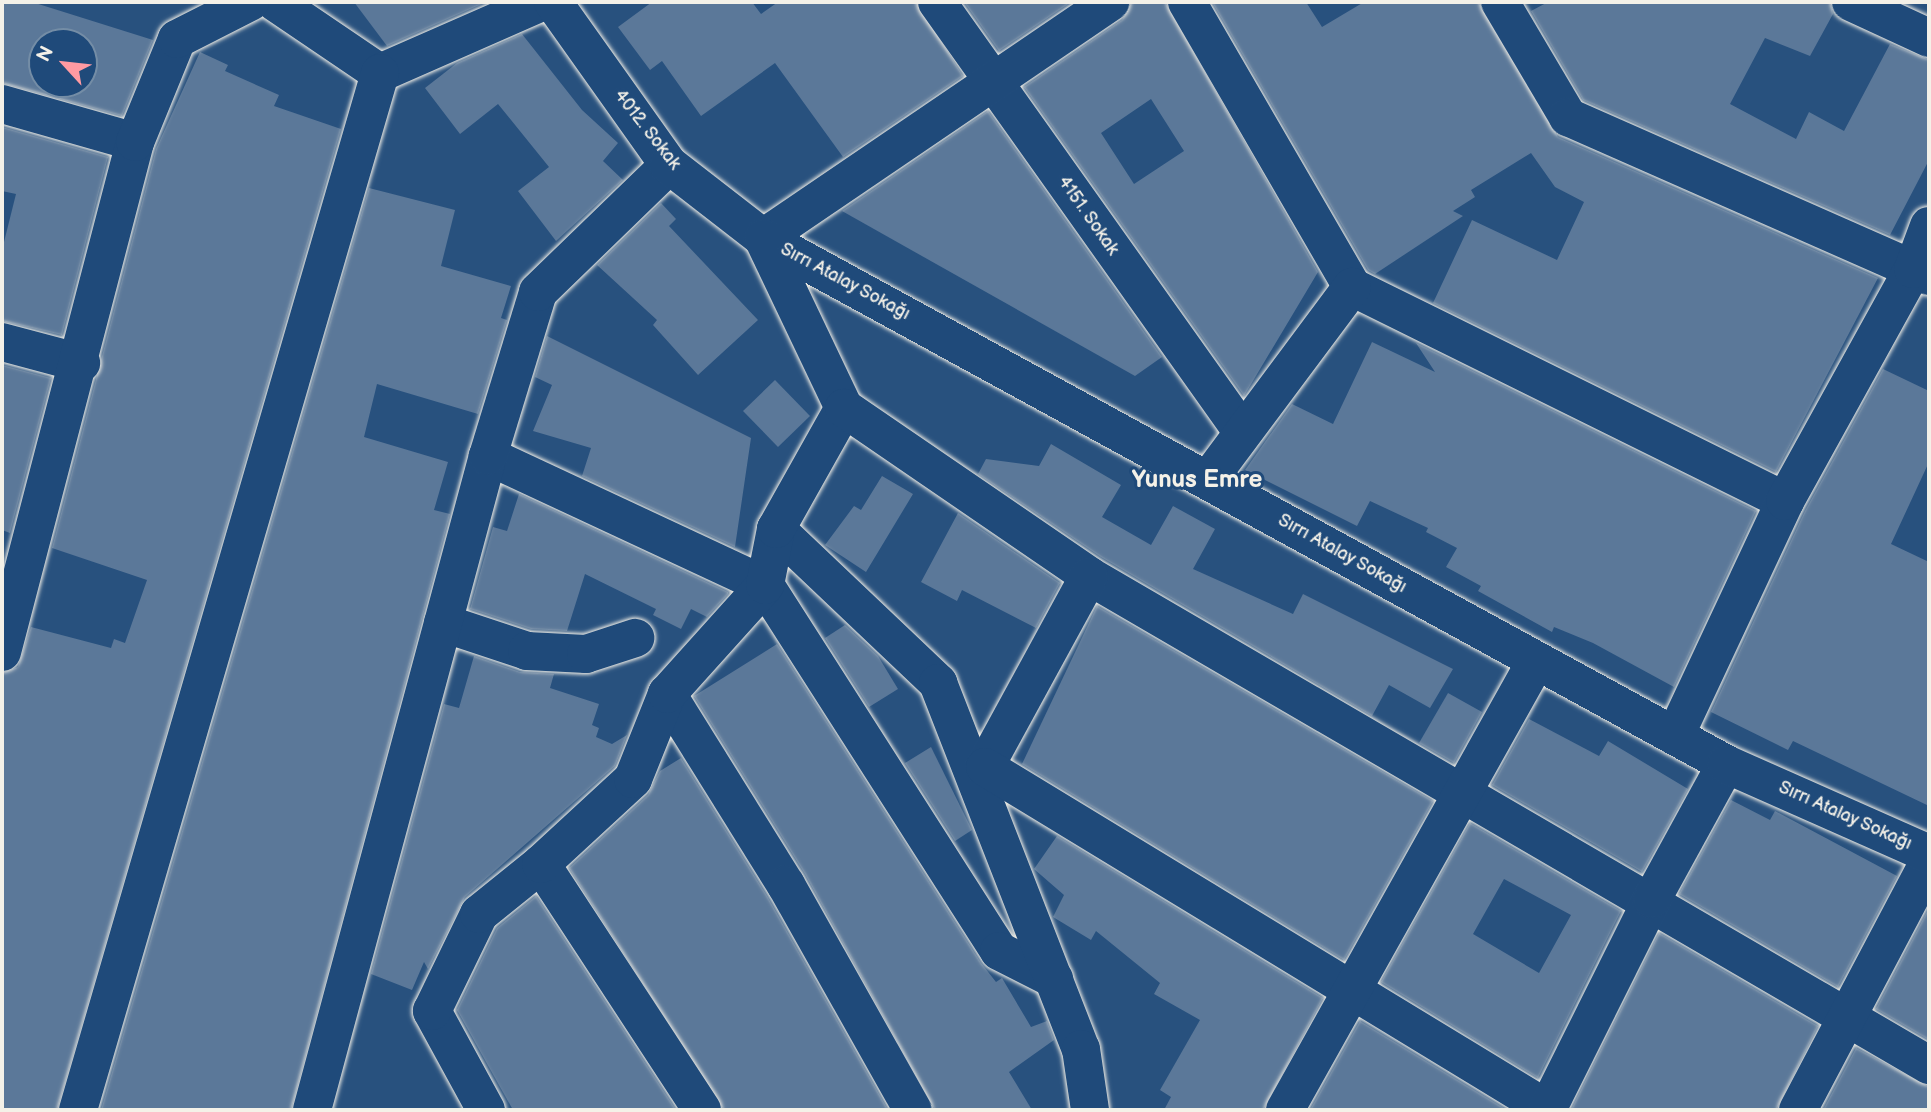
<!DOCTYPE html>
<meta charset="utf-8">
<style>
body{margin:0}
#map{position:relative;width:1931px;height:1112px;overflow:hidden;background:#28517e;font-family:"Balsamiq Sans",sans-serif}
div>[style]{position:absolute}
.building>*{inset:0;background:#5b7899}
.roads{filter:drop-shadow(0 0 2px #f4f1e8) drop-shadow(0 0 2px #f4f1e8)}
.minor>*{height:38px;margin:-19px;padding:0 19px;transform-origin:19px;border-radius:19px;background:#1f4a7a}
.major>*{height:38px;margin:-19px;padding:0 19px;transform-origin:19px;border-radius:19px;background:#1f4a7a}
span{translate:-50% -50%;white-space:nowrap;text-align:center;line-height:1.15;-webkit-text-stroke:6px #1f4a7a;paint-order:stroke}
.street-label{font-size:18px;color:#f4f1e8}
.district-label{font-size:24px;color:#f4f1e8;font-weight:700}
.frame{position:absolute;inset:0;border:4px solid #f4f1e8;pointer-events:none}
.north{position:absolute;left:28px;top:28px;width:70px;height:70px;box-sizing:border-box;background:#1f4a7a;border:2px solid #748da6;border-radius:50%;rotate:297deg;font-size:19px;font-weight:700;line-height:28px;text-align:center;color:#f4f1e8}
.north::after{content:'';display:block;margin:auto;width:24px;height:32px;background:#ff9aa2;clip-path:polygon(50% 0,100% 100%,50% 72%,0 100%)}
</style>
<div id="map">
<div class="building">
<i style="clip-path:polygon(evenodd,2px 2px,32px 2px,153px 40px,122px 116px,2px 83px,2px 2px,42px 42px,84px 42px,84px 84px,42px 84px,42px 42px)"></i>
<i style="clip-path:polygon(354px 2px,486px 2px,387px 46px)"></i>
<i style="clip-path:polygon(652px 2px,752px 2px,761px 14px,778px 2px,916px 2px,963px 76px,843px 157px,775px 63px,701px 116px,662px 61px,650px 70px,618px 27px)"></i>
<i style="clip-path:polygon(964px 2px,1071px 2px,999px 51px)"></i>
<i style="clip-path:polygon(evenodd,1132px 2px,1165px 2px,1318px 272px,1244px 396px,1024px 87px,1122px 20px,1132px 2px,1151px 99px,1184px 151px,1134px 184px,1101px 133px,1151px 99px)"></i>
<i style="clip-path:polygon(1212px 2px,1306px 2px,1322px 27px,1364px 2px,1478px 2px,1558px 137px,1878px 278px,1776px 472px,1433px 303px,1472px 220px,1557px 260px,1584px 202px,1555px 187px,1531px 153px,1471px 190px,1475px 197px,1453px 211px,1463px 216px,1375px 274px,1368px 270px)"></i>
<i style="clip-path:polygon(1548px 2px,1830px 2px,1833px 14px,1810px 56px,1765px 38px,1730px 104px,1796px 139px,1809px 112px,1844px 131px,1890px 44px,1929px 60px,1929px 160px,1890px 235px,1583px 100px,1531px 11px)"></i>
<i style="clip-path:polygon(522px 34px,582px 110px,618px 143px,603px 161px,623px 180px,556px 241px,518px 191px,549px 167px,498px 104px,460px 134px,425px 88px,457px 63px)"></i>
<i style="clip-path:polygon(200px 52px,228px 65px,225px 71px,279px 95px,274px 106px,341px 129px,57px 1110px,2px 1110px,2px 673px,18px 667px,31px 627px,111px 648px,114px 639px,125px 643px,147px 580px,52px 548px,156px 149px)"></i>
<i style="clip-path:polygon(988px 111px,1162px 357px,1135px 376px,842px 211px)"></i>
<i style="clip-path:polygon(2px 127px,108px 157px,62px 335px,2px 321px,2px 250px,16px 194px,2px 191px)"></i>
<i style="clip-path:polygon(369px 188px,455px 210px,441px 266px,511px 286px,501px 318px,507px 320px,478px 414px,377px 384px,364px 437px,448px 462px,434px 510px,450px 514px,291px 1110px,101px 1110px)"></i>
<i style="clip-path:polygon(661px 203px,676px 219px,669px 226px,758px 320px,698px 375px,653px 325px,657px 320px,597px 265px)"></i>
<i style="clip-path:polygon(547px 336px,751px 438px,735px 547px,582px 476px,591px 448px,533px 431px,552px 385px,535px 377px)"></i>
<i style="clip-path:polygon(1372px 342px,1435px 372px,1416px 343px,1756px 511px,1674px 687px,1593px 643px,1554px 627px,1552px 632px,1478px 591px,1481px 586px,1446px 567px,1457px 548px,1426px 532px,1428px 528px,1370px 501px,1357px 526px,1245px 470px,1292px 404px,1333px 424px)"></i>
<i style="clip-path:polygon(2px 365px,51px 378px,10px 533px,2px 530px)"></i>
<i style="clip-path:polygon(1883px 369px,1929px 391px,1929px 462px,1891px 544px,1929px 562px,1929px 806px,1793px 741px,1788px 750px,1711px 712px,1805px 511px)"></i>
<i style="clip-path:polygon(775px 380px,810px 416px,778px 447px,743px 411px)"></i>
<i style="clip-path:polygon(1051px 444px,1121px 485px,1102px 517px,1151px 545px,1173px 506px,1215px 529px,1193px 569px,1293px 614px,1303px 594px,1453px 669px,1430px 708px,1389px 685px,1372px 716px,1101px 557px,978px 474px,986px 459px,1039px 466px)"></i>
<i style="clip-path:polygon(882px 476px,913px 494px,866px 572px,825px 545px,854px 506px,861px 510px)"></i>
<i style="clip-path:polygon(519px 494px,728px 592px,728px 594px,707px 617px,691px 609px,681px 629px,653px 615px,656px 609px,585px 574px,567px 631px,531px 629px,470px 609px,493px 527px,507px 531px)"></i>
<i style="clip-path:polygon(958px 513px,1060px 583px,1036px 628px,962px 590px,957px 601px,921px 582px)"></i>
<i style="clip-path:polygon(1097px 606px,1433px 801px,1344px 960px,1022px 764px)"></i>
<i style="clip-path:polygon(845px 625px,878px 656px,898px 689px,869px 707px,825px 638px)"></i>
<i style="clip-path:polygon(777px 644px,981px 963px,996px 982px,1002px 978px,1031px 1027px,1047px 1021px,1054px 1040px,1009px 1072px,1032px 1110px,935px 1110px,805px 874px,694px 696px)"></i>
<i style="clip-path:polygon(474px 656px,520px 672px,554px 674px,550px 688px,599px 704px,592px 725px,599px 728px,596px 737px,612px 744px,627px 735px,615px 766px,465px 897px,428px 969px,424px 962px,412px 990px,371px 974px,444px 704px,459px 708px)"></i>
<i style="clip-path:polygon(1448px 693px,1482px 712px,1454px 763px,1419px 743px)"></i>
<i style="clip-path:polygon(1529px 719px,1599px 756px,1608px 741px,1688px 789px,1642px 872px,1492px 785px)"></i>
<i style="clip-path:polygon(931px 747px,972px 830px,955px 841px,905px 763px)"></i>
<i style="clip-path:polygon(681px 758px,767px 896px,888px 1110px,724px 1110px,569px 868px,648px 795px,660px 771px)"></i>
<i style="clip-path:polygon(1731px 800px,1770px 820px,1775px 811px,1897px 876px,1838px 987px,1679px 894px)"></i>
<i style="clip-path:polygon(evenodd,1470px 823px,1621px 911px,1538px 1078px,1381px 982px,1470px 823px,1504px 879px,1571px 915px,1539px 973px,1473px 934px,1504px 879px)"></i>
<i style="clip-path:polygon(1057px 836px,1323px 998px,1263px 1110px,1164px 1110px,1171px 1097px,1160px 1090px,1200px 1020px,1154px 994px,1160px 983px,1096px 931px,1091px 940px,1053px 917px,1064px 895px,1034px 869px)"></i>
<i style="clip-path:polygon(536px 896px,676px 1110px,513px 1110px,457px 1010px,497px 928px)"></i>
<i style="clip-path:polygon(1929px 908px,1929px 1040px,1876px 1009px)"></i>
<i style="clip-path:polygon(1659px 933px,1818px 1026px,1776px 1110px,1571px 1110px)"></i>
<i style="clip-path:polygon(1360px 1021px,1507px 1110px,1310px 1110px)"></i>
<i style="clip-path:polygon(1856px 1048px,1929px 1087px,1929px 1110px,1823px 1110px)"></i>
</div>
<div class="roads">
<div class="minor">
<i style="left:275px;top:2px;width:127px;rotate:34.1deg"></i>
<i style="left:380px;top:73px;width:177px;rotate:-23.7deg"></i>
<i style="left:937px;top:2px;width:525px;rotate:54.61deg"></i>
<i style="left:1187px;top:2px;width:329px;rotate:59.9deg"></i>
<i style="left:1352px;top:287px;width:483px;rotate:26.3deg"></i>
<i style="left:1500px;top:2px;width:134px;rotate:59.4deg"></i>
<i style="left:1568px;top:117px;width:394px;rotate:23.8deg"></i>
<i style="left:1851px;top:2px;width:86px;rotate:24.8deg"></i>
<i style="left:2px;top:104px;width:138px;rotate:15.9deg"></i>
<i style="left:2px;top:342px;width:82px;rotate:14.9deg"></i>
<i style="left:844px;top:408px;width:188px;rotate:-115.5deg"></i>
<i style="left:763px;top:238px;width:420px;rotate:-34.2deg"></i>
<i style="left:488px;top:456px;width:306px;rotate:25deg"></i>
<i style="left:765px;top:585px;width:434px;rotate:57.4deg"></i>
<i style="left:999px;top:951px;width:62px;rotate:27deg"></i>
<i style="left:1208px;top:480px;width:241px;rotate:-53.3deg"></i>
<i style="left:776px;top:529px;width:224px;rotate:43.5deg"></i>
<i style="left:938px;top:683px;width:393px;rotate:68.7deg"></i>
<i style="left:1081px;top:1049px;width:62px;rotate:81.6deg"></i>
<i style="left:1089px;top:576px;width:972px;rotate:30.21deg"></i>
<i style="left:443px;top:623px;width:89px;rotate:18.4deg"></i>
<i style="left:527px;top:651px;width:59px;rotate:2.9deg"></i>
<i style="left:586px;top:654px;width:52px;rotate:-18.1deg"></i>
<i style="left:2px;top:652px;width:527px;rotate:-75.38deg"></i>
<i style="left:135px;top:142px;width:111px;rotate:-67.8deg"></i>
<i style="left:177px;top:39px;width:82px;rotate:-26.9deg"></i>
<i style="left:667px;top:694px;width:225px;rotate:58.1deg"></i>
<i style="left:786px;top:885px;width:258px;rotate:60.6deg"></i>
<i style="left:1675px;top:736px;width:259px;rotate:-64.9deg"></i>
<i style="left:1785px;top:501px;width:265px;rotate:-61.1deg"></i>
<i style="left:1913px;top:269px;width:46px;rotate:-69.6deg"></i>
<i style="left:78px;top:1110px;width:1080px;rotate:-73.76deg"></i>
<i style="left:312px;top:1110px;width:677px;rotate:-74.94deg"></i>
<i style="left:488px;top:456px;width:171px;rotate:-73deg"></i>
<i style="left:538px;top:292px;width:182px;rotate:-44.1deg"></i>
<i style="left:486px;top:1110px;width:113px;rotate:-118.6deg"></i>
<i style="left:432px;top:1011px;width:108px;rotate:-64.1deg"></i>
<i style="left:479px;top:914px;width:80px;rotate:-38.9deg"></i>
<i style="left:702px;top:1110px;width:294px;rotate:-123.2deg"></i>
<i style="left:541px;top:864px;width:125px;rotate:-42.7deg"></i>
<i style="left:633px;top:779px;width:92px;rotate:-68.2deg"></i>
<i style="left:667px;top:694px;width:147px;rotate:-48deg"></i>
<i style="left:765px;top:585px;width:57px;rotate:-78.9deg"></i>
<i style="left:776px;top:529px;width:139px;rotate:-60.7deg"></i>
<i style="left:844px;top:408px;width:297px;rotate:34.4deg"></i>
<i style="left:1089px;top:576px;width:217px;rotate:118.6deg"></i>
<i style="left:985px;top:767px;width:660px;rotate:31.31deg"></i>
<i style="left:1285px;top:1110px;width:514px;rotate:-60.79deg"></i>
<i style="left:1547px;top:1110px;width:236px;rotate:-63.5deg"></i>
<i style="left:1652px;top:899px;width:154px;rotate:-61.3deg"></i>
<i style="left:1798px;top:1110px;width:280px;rotate:-62.2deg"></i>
</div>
<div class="major">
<i style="left:553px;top:2px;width:200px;rotate:54.6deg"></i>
<i style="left:669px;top:165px;width:119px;rotate:37.8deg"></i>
<i style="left:763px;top:238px;width:1097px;rotate:28.64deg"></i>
<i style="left:1726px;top:764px;width:222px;rotate:23.9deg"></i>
</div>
</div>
<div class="street-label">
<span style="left:647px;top:130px;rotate:52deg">4012. Sokak</span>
<span style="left:1088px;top:216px;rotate:55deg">4151. Sokak</span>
<span style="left:845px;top:282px;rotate:28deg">Sırrı Atalay Sokağı</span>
<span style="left:1342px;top:554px;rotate:29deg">Sırrı Atalay Sokağı</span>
<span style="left:1845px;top:816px;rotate:24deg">Sırrı Atalay Sokağı</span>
</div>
<div class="district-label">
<span style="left:1197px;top:480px">Yunus Emre</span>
</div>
<div class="frame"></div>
<div class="north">N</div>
</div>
